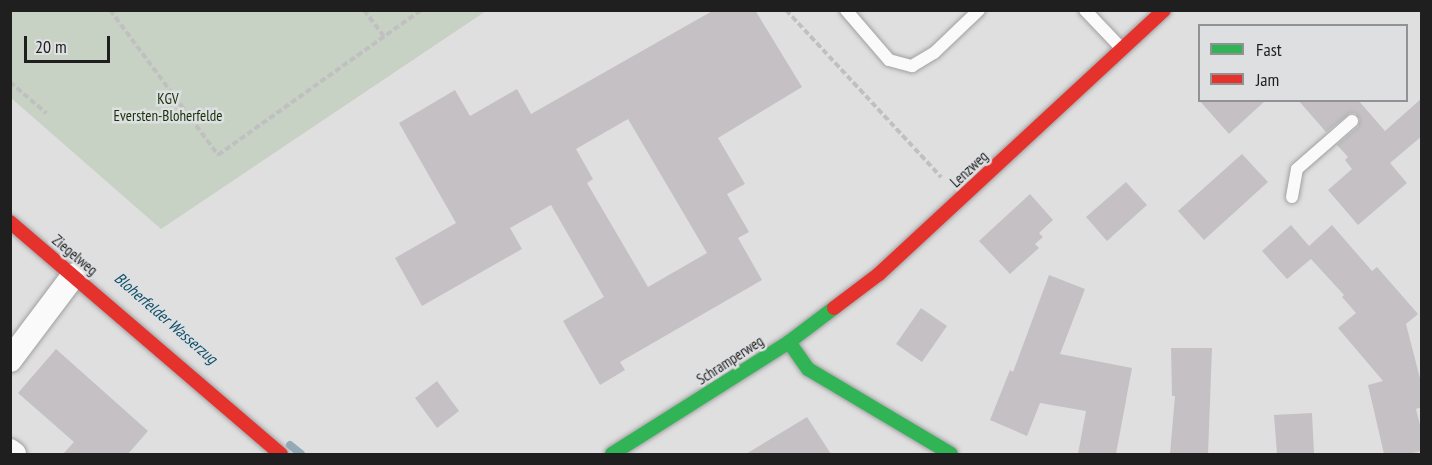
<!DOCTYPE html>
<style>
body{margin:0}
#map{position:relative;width:1432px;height:465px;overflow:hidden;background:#dfdfe0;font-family:"PT Sans Narrow",sans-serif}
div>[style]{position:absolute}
.green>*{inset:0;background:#c7d1c4}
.stream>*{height:8px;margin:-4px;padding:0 4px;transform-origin:4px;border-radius:4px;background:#93aab7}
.building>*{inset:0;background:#c5c0c4}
.path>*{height:4px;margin-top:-2px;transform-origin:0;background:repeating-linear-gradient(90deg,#c0c0c1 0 6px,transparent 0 9px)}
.roads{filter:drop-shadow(0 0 2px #a0a0a1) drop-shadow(0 0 2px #a0a0a1)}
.lane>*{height:12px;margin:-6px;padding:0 6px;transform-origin:6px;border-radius:6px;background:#fafafa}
.street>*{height:24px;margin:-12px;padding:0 12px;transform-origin:12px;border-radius:12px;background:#fafafa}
.fast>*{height:14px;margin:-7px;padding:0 7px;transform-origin:7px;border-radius:7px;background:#30b455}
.jam>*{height:14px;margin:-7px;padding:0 7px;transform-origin:7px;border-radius:7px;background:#e5322d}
span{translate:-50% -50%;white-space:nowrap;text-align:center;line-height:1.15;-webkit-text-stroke:5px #dedfe1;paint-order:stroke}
.park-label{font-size:15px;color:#163207}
.street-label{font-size:15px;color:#1f1f20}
.water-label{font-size:16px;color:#0d4f69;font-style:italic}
.frame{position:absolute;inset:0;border:12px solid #1f1f20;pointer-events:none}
.legend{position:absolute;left:1198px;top:24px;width:210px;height:78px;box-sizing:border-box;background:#dedfe1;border:2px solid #929294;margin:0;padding:8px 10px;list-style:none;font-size:18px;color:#1f1f20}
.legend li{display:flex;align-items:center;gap:12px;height:30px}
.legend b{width:30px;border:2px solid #929294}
.scale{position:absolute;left:24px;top:36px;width:86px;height:27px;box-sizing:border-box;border:3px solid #1f1f20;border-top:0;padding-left:8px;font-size:18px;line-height:21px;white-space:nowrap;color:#1f1f20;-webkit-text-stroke:4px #dedfe1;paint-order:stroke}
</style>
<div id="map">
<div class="green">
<i style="clip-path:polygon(11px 10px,486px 10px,486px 11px,161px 229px,11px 98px)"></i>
</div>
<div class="stream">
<i style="left:290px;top:445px;width:14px;rotate:39deg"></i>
</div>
<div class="building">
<i style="clip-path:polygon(evenodd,714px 10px,755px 10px,802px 87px,718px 138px,745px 184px,727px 194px,749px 232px,738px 238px,762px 280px,620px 362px,625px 370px,600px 385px,563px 321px,604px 297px,551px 205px,510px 228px,522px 249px,422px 306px,395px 258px,456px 223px,399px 123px,455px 90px,470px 116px,517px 89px,531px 114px,714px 10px,628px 119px,707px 253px,648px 287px,587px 183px,593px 179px,576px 149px,628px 119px)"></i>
<i style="clip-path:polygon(1422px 98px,1422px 136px,1390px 163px,1407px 183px,1358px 225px,1328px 190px,1352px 169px,1345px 160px,1348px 157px,1337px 145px,1358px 127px,1360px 119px,1355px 113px,1350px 113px,1326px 132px,1298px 100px,1358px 100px,1385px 131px)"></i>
<i style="clip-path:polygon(1199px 100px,1266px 100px,1229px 134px)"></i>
<i style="clip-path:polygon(1242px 154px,1268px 182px,1204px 240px,1178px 211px)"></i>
<i style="clip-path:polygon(1126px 182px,1147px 205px,1107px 241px,1086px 217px)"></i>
<i style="clip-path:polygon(1030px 194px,1053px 220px,1039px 233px,1043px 237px,1035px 244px,1039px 248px,1010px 274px,979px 241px)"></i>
<i style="clip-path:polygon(1291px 225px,1309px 246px,1332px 225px,1372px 271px,1377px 267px,1418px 314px,1406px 324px,1422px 386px,1422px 407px,1416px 409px,1422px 433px,1422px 451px,1407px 454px,1384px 454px,1368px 385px,1383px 381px,1338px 328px,1356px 313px,1342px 297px,1344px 295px,1311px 259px,1287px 279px,1262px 251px)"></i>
<i style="clip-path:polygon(1049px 275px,1085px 289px,1060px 354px,1132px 368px,1116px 454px,1078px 454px,1086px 411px,1040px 403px,1027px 436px,990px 420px,1010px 370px,1013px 372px)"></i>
<i style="clip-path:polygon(921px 308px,947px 326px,922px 362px,896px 344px)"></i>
<i style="clip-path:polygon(1171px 348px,1212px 348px,1208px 454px,1170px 454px,1175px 396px,1172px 396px)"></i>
<i style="clip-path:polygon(56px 349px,148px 431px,128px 454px,63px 454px,74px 442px,18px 393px)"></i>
<i style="clip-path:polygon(437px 381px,459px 411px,437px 428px,415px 398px)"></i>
<i style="clip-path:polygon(1312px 413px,1314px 454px,1277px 454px,1274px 415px)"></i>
<i style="clip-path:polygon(807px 417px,831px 454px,746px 454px)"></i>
</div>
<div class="path">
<i style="left:110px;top:10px;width:181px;rotate:53.3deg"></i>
<i style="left:218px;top:155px;width:249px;rotate:-35.5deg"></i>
<i style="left:364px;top:10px;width:34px;rotate:53deg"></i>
<i style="left:786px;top:10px;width:228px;rotate:47.1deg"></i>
<i style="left:10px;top:82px;width:48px;rotate:40.7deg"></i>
</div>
<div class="roads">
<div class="lane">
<i style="left:846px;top:10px;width:66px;rotate:49.3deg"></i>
<i style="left:889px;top:60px;width:24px;rotate:15deg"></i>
<i style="left:912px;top:66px;width:26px;rotate:-31deg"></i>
<i style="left:934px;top:53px;width:62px;rotate:-43.7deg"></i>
<i style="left:1085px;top:10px;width:52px;rotate:46.5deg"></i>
<i style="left:1292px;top:197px;width:28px;rotate:-80deg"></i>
<i style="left:1297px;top:169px;width:73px;rotate:-41.1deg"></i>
</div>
<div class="street">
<i style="left:10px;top:360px;width:106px;rotate:-53deg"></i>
<i style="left:10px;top:451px;width:5px;rotate:37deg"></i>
</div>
<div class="fast">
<i style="left:789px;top:342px;width:33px;rotate:55deg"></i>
<i style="left:808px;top:369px;width:166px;rotate:30.7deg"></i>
<i style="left:612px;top:454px;width:209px;rotate:-32.3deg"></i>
<i style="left:789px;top:342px;width:56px;rotate:-37.1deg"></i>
</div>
<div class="jam">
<i style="left:10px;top:222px;width:357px;rotate:40.6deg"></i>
<i style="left:834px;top:308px;width:56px;rotate:-37.1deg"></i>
<i style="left:879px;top:274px;width:388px;rotate:-42.8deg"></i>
</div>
</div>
<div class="park-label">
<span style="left:168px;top:107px">KGV<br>Eversten-Bloherfelde</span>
</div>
<div class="street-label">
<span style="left:969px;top:169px;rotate:-43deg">Lenzweg</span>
<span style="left:75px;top:255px;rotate:40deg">Ziegelweg</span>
<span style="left:730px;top:360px;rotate:-33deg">Schramperweg</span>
</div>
<div class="water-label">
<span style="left:166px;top:318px;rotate:41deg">Bloherfelder Wasserzug</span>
</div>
<div class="frame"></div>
<ul class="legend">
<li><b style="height:8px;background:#30b455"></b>Fast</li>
<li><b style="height:8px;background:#e5322d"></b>Jam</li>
</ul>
<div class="scale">20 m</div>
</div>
